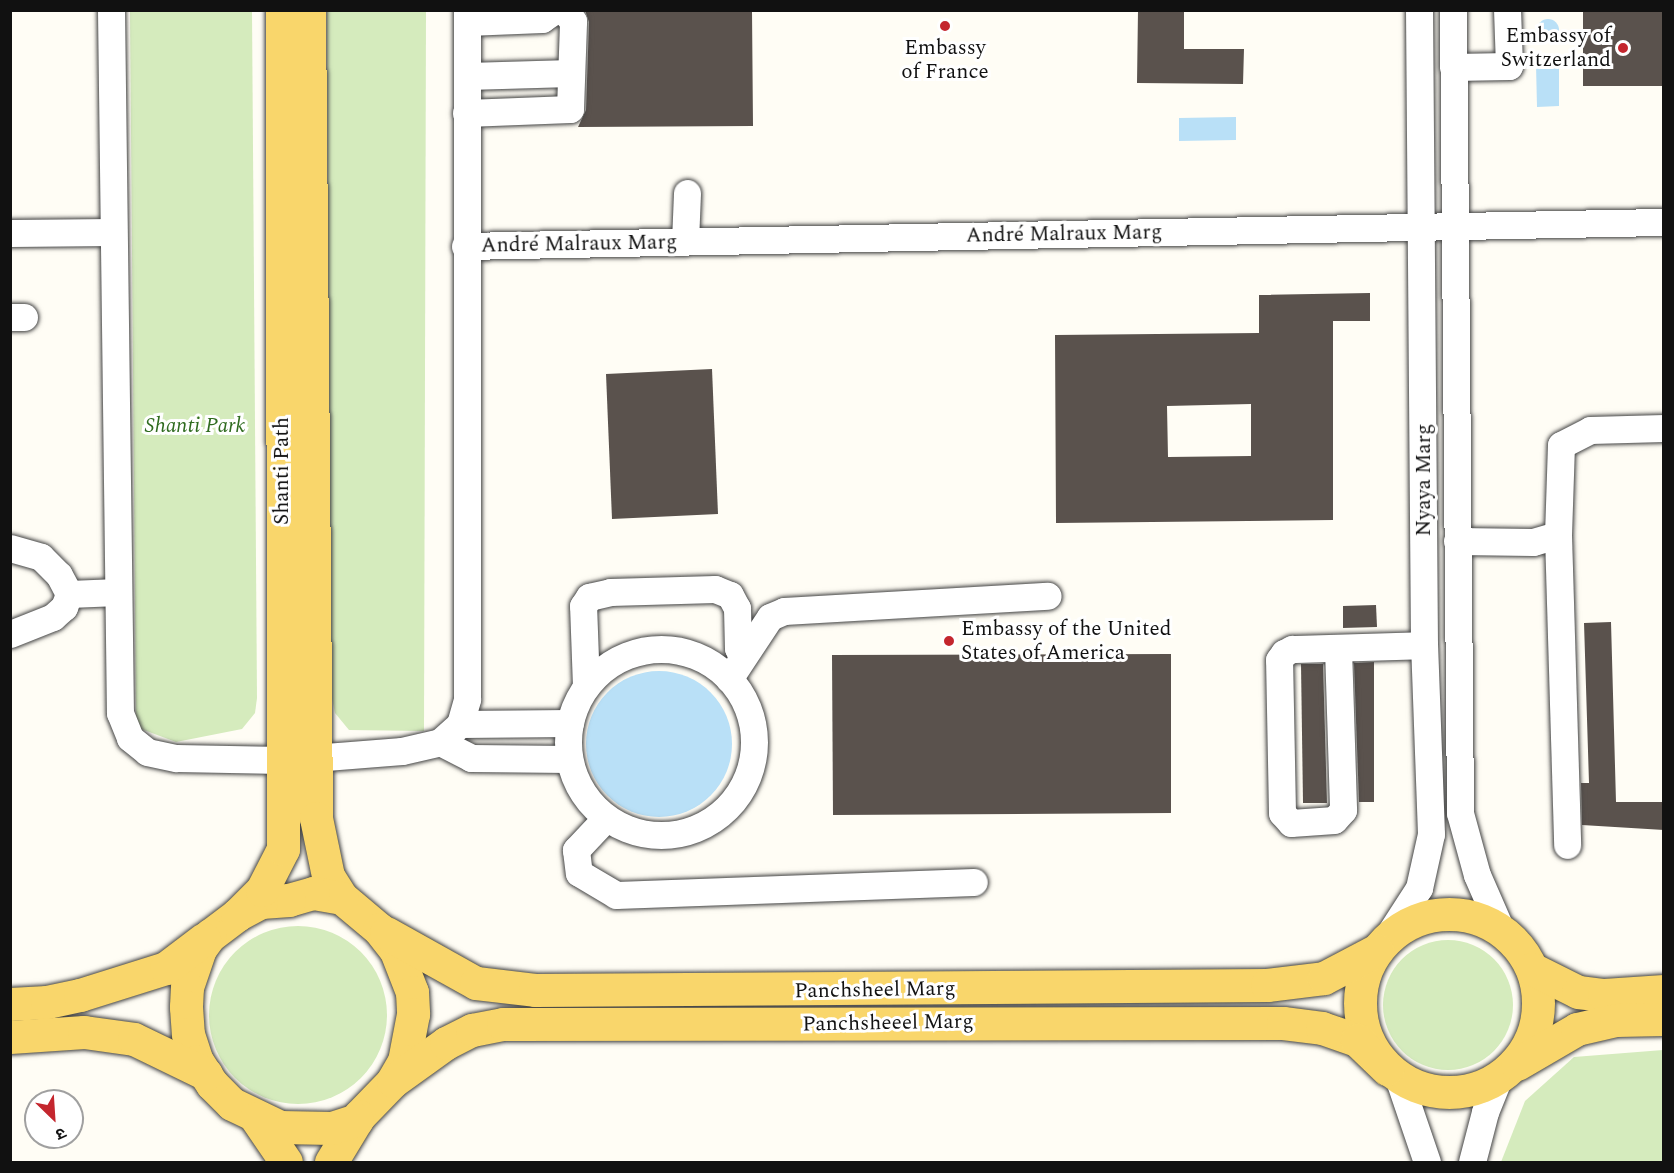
<!DOCTYPE html>
<meta charset="utf-8">
<style>
body{margin:0}
#map{position:relative;width:1674px;height:1173px;overflow:hidden;background:#fffdf5;font-family:Spectral,"Noto Sans Devanagari",serif}
div>[style]{position:absolute}
.green>*{inset:0;background:#d5ebbd}
.round{border-radius:50%}
.water>*{inset:0;background:#b9e0f7}
.building>*{inset:0;background:#5a524d}
.roads{filter:drop-shadow(0 0 2px #444) drop-shadow(0 0 2px #444)}
.minor>*{height:27px;margin:-13.5px;padding:0 13.5px;transform-origin:13.5px;border-radius:13.5px;background:#fff}
.minor>.ring{margin:-13.5px;padding:0;box-sizing:content-box;background:none;border:27px solid #fff;border-radius:50%}
.major>*{height:33px;margin:-16.5px;padding:0 16.5px;transform-origin:16.5px;border-radius:16.5px;background:#f9d66b}
.major>.ring{margin:-16.5px;padding:0;box-sizing:content-box;background:none;border:33px solid #f9d66b;border-radius:50%}
.dots>*{width:16px;height:16px;translate:-50% -50%;box-sizing:border-box;border:3px solid #fff;border-radius:50%}
span{translate:-50% -50%;white-space:nowrap;text-align:center;line-height:1.15;-webkit-text-stroke:6px #fff;paint-order:stroke}
.poi-label{font-size:21px;color:#111}
.right{translate:-100% -50%;text-align:right}
.left{translate:0 -50%;text-align:left}
.street-label{font-size:21px;color:#111}
.park-label{font-size:21px;color:#2f6b1f;font-style:italic}
.frame{position:absolute;inset:0;border:12px solid #111;pointer-events:none}
.north{position:absolute;left:24px;top:1089px;width:60px;height:60px;box-sizing:border-box;background:#fff;border:2px solid #a0a0a0;border-radius:50%;rotate:155deg;font-size:16px;font-weight:700;line-height:24px;text-align:center;color:#111}
.north::after{content:'';display:block;margin:auto;width:21px;height:27px;background:#c4262e;clip-path:polygon(50% 0,100% 100%,50% 72%,0 100%)}
</style>
<div id="map">
<div class="green">
<i style="clip-path:polygon(130px 11px,252px 11px,257px 698px,255px 713px,242px 729px,176px 742px,136px 727px)"></i>
<i style="clip-path:polygon(327px 11px,426px 11px,424px 731px,349px 730px,335px 713px,330px 689px)"></i>
<i class="round" style="left:209px;top:926px;width:178px;height:178px"></i>
<i class="round" style="left:1383px;top:940px;width:130px;height:130px"></i>
<i style="clip-path:polygon(1663px 1050px,1663px 1162px,1501px 1162px,1525px 1101px,1574px 1057px)"></i>
</div>
<div class="water">
<i class="round" style="left:1537px;top:19px;width:22px;height:22px"></i>
<i style="clip-path:polygon(1559px 63px,1559px 106px,1537px 107px,1536px 64px)"></i>
<i style="clip-path:polygon(1236px 117px,1236px 140px,1179px 141px,1179px 118px)"></i>
<i class="round" style="left:586px;top:671px;width:146px;height:146px"></i>
</div>
<div class="building">
<i style="clip-path:polygon(585px 10px,752px 10px,753px 126px,578px 127px,586px 110px,589px 22px)"></i>
<i style="clip-path:polygon(1138px 10px,1184px 10px,1184px 49px,1244px 49px,1243px 84px,1137px 83px)"></i>
<i style="clip-path:polygon(1583px 10px,1664px 10px,1664px 86px,1583px 86px)"></i>
<i style="clip-path:polygon(evenodd,1370px 293px,1370px 321px,1333px 321px,1333px 520px,1056px 523px,1055px 335px,1259px 333px,1259px 295px,1370px 293px,1251px 404px,1251px 456px,1168px 457px,1167px 406px,1251px 404px)"></i>
<i style="clip-path:polygon(712px 369px,718px 514px,612px 519px,606px 374px)"></i>
<i style="clip-path:polygon(1376px 605px,1377px 627px,1343px 628px,1343px 606px)"></i>
<i style="clip-path:polygon(1611px 622px,1616px 802px,1664px 802px,1664px 830px,1582px 825px,1581px 783px,1589px 783px,1584px 623px)"></i>
<i style="clip-path:polygon(1171px 654px,1171px 813px,833px 815px,832px 655px)"></i>
<i style="clip-path:polygon(1374px 662px,1374px 802px,1359px 802px,1354px 663px)"></i>
<i style="clip-path:polygon(1301px 664px,1323px 664px,1327px 803px,1303px 803px)"></i>
</div>
<div class="roads">
<div class="minor">
<i style="left:111px;top:10px;width:703px;rotate:89.27deg"></i>
<i style="left:120px;top:713px;width:27px;rotate:68deg"></i>
<i style="left:130px;top:738px;width:22px;rotate:39deg"></i>
<i style="left:147px;top:752px;width:30px;rotate:12deg"></i>
<i style="left:176px;top:758px;width:106px;rotate:1.1deg"></i>
<i style="left:1453px;top:10px;width:803px;rotate:89.5deg"></i>
<i style="left:1460px;top:813px;width:64px;rotate:74.7deg"></i>
<i style="left:1477px;top:875px;width:60px;rotate:66.4deg"></i>
<i style="left:467px;top:22px;width:75px;rotate:-2.3deg"></i>
<i style="left:542px;top:19px;width:16px;rotate:-35deg"></i>
<i style="left:1453px;top:67px;width:56px;rotate:-1deg"></i>
<i style="left:1509px;top:66px;width:56px;rotate:-92deg"></i>
<i style="left:467px;top:76px;width:104px;rotate:-1.7deg"></i>
<i style="left:466px;top:113px;width:104px;rotate:-2.2deg"></i>
<i style="left:570px;top:109px;width:88px;rotate:-88deg"></i>
<i style="left:573px;top:21px;width:15px;rotate:-132deg"></i>
<i style="left:10px;top:233px;width:103px;rotate:-0.6deg"></i>
<i style="left:685px;top:241px;width:48px;rotate:-87.6deg"></i>
<i style="left:465px;top:246px;width:1199px;rotate:-1.15deg"></i>
<i style="left:10px;top:317px;width:14px"></i>
<i style="left:1558px;top:535px;width:310px;rotate:88.3deg"></i>
<i style="left:1457px;top:541px;width:76px;rotate:0.8deg"></i>
<i style="left:1533px;top:542px;width:26px;rotate:-16deg"></i>
<i style="left:1558px;top:535px;width:90px;rotate:-88.1deg"></i>
<i style="left:1561px;top:445px;width:33px;rotate:-27deg"></i>
<i style="left:1590px;top:430px;width:74px;rotate:-1.5deg"></i>
<i style="left:10px;top:548px;width:32px;rotate:16deg"></i>
<i style="left:41px;top:557px;width:25px;rotate:45deg"></i>
<i style="left:59px;top:575px;width:21px;rotate:62deg"></i>
<i style="left:69px;top:594px;width:14px;rotate:111deg"></i>
<i style="left:64px;top:607px;width:15px;rotate:138deg"></i>
<i style="left:53px;top:617px;width:46px;rotate:158.4deg"></i>
<i style="left:69px;top:594px;width:49px;rotate:-2.3deg"></i>
<i style="left:1338px;top:648px;width:162px;rotate:88.2deg"></i>
<i style="left:1343px;top:810px;width:13px;rotate:132deg"></i>
<i style="left:1334px;top:820px;width:43px;rotate:176deg"></i>
<i style="left:1291px;top:823px;width:13px;rotate:-132deg"></i>
<i style="left:1282px;top:813px;width:153px;rotate:-91.1deg"></i>
<i style="left:1279px;top:660px;width:9px;rotate:-54deg"></i>
<i style="left:1284px;top:653px;width:9px;rotate:-27deg"></i>
<i style="left:1292px;top:649px;width:132px;rotate:-1.7deg"></i>
<i class="ring" style="left:568px;top:649px;width:159px;height:159px"></i>
<i style="left:729px;top:679px;width:74px;rotate:-56.5deg"></i>
<i style="left:770px;top:617px;width:15px;rotate:-23deg"></i>
<i style="left:784px;top:611px;width:264px;rotate:-3.3deg"></i>
<i style="left:586px;top:686px;width:80px;rotate:-92.1deg"></i>
<i style="left:583px;top:606px;width:11px;rotate:-56deg"></i>
<i style="left:589px;top:597px;width:22px;rotate:-13deg"></i>
<i style="left:610px;top:592px;width:105px;rotate:-1.6deg"></i>
<i style="left:715px;top:589px;width:16px;rotate:22deg"></i>
<i style="left:730px;top:595px;width:15px;rotate:62deg"></i>
<i style="left:737px;top:608px;width:40px;rotate:88.6deg"></i>
<i style="left:738px;top:648px;width:10px;rotate:66deg"></i>
<i style="left:460px;top:724px;width:110px;rotate:-0.5deg"></i>
<i style="left:440px;top:742px;width:35px;rotate:27deg"></i>
<i style="left:471px;top:758px;width:98px;rotate:0.6deg"></i>
<i style="left:313px;top:758px;width:89px;rotate:-4.5deg"></i>
<i style="left:402px;top:751px;width:39px;rotate:-13deg"></i>
<i style="left:440px;top:742px;width:27px;rotate:-42deg"></i>
<i style="left:460px;top:724px;width:26px;rotate:-74deg"></i>
<i style="left:467px;top:699px;width:689px;rotate:-90deg"></i>
<i style="left:606px;top:818px;width:44px;rotate:133.2deg"></i>
<i style="left:576px;top:850px;width:23px;rotate:83deg"></i>
<i style="left:579px;top:873px;width:43px;rotate:30.7deg"></i>
<i style="left:616px;top:895px;width:358px;rotate:-2.1deg"></i>
<i style="left:1386px;top:939px;width:61px;rotate:-57.1deg"></i>
<i style="left:1419px;top:888px;width:55px;rotate:-77.5deg"></i>
<i style="left:1431px;top:834px;width:189px;rotate:-92.1deg"></i>
<i style="left:1424px;top:645px;width:635px;rotate:-90.45deg"></i>
<i style="left:1398px;top:1077px;width:90px;rotate:71.2deg"></i>
<i style="left:1472px;top:1162px;width:52px;rotate:-75.4deg"></i>
<i style="left:1485px;top:1112px;width:37px;rotate:-68deg"></i>
</div>
<div class="major">
<i style="left:309px;top:10px;width:808px;rotate:89.5deg"></i>
<i style="left:316px;top:818px;width:59px;rotate:78.3deg"></i>
<i style="left:328px;top:876px;width:26px;rotate:58deg"></i>
<i style="left:342px;top:898px;width:48px;rotate:40deg"></i>
<i style="left:379px;top:929px;width:28px;rotate:52deg"></i>
<i style="left:396px;top:951px;width:44px;rotate:68.7deg"></i>
<i style="left:412px;top:992px;width:22px;rotate:87deg"></i>
<i style="left:413px;top:1014px;width:48px;rotate:100.8deg"></i>
<i style="left:404px;top:1061px;width:24px;rotate:120deg"></i>
<i style="left:392px;top:1082px;width:47px;rotate:134.1deg"></i>
<i style="left:359px;top:1116px;width:54px;rotate:121.3deg"></i>
<i style="left:342px;top:898px;width:29px;rotate:-170deg"></i>
<i style="left:313px;top:893px;width:25px;rotate:164deg"></i>
<i style="left:289px;top:900px;width:28px;rotate:176deg"></i>
<i style="left:261px;top:902px;width:27px;rotate:152deg"></i>
<i style="left:237px;top:915px;width:34px;rotate:143deg"></i>
<i style="left:210px;top:935px;width:17px;rotate:126deg"></i>
<i style="left:200px;top:949px;width:40px;rotate:108.9deg"></i>
<i style="left:187px;top:987px;width:20px;rotate:93deg"></i>
<i style="left:186px;top:1007px;width:27px;rotate:86deg"></i>
<i style="left:188px;top:1034px;width:28px;rotate:72deg"></i>
<i style="left:197px;top:1061px;width:27px;rotate:57deg"></i>
<i style="left:212px;top:1084px;width:28px;rotate:45deg"></i>
<i style="left:232px;top:1104px;width:53px;rotate:25.6deg"></i>
<i style="left:280px;top:1127px;width:52px;rotate:1.1deg"></i>
<i style="left:332px;top:1128px;width:26px;rotate:-18deg"></i>
<i class="ring" style="left:1360px;top:914px;width:145px;height:145px"></i>
<i style="left:237px;top:915px;width:35px;rotate:-45deg"></i>
<i style="left:262px;top:890px;width:46px;rotate:-62.9deg"></i>
<i style="left:283px;top:849px;width:839px;rotate:-90.07deg"></i>
<i style="left:386px;top:933px;width:103px;rotate:29.1deg"></i>
<i style="left:476px;top:983px;width:59px;rotate:6.8deg"></i>
<i style="left:535px;top:990px;width:732px;rotate:-0.39deg"></i>
<i style="left:1267px;top:985px;width:57px;rotate:-7deg"></i>
<i style="left:1324px;top:978px;width:60px;rotate:-27.8deg"></i>
<i style="left:1532px;top:969px;width:51px;rotate:26.6deg"></i>
<i style="left:1578px;top:992px;width:26px;rotate:7deg"></i>
<i style="left:1604px;top:995px;width:60px;rotate:-3.8deg"></i>
<i style="left:10px;top:1004px;width:37px;rotate:-3deg"></i>
<i style="left:47px;top:1002px;width:34px;rotate:-12deg"></i>
<i style="left:80px;top:995px;width:90px;rotate:-17.4deg"></i>
<i style="left:166px;top:968px;width:48px;rotate:-37.3deg"></i>
<i style="left:10px;top:1037px;width:74px;rotate:-3.9deg"></i>
<i style="left:84px;top:1032px;width:50px;rotate:8deg"></i>
<i style="left:134px;top:1039px;width:80px;rotate:25.9deg"></i>
<i style="left:1517px;top:1064px;width:69px;rotate:-30.3deg"></i>
<i style="left:1577px;top:1029px;width:40px;rotate:-13deg"></i>
<i style="left:1616px;top:1020px;width:48px;rotate:-1.2deg"></i>
<i style="left:393px;top:1081px;width:65px;rotate:-35.6deg"></i>
<i style="left:446px;top:1043px;width:29px;rotate:-27deg"></i>
<i style="left:472px;top:1030px;width:32px;rotate:-11deg"></i>
<i style="left:503px;top:1024px;width:780px;rotate:-0.07deg"></i>
<i style="left:1283px;top:1023px;width:39px;rotate:7deg"></i>
<i style="left:1322px;top:1028px;width:37px;rotate:19deg"></i>
<i style="left:1357px;top:1040px;width:42px;rotate:44deg"></i>
<i style="left:256px;top:1118px;width:53px;rotate:55.7deg"></i>
</div>
</div>
<div class="dots">
<i style="left:945px;top:26px;background:#c4262e"></i>
<i style="left:1623px;top:48px;background:#c4262e"></i>
<i style="left:949px;top:641px;background:#c4262e"></i>
</div>
<div class="poi-label">
<span class="right" style="left:1611px;top:48px">Embassy of<br>Switzerland</span>
<span style="left:945px;top:60px">Embassy<br>of France</span>
<span class="left" style="left:961px;top:641px">Embassy of the United<br>States of America</span>
</div>
<div class="street-label">
<span style="left:1064px;top:234px;rotate:-1deg">André Malraux Marg</span>
<span style="left:579px;top:244px;rotate:-1deg">André Malraux Marg</span>
<span style="left:282px;top:471px;rotate:-90deg">Shanti Path</span>
<span style="left:1424px;top:480px;rotate:-90deg">Nyaya Marg</span>
<span style="left:875px;top:990px;rotate:-1deg">Panchsheel Marg</span>
<span style="left:888px;top:1023px;rotate:-1deg">Panchsheeel Marg</span>
</div>
<div class="park-label">
<span style="left:195px;top:426px">Shanti Park</span>
</div>
<div class="frame"></div>
<div class="north">उ</div>
</div>
